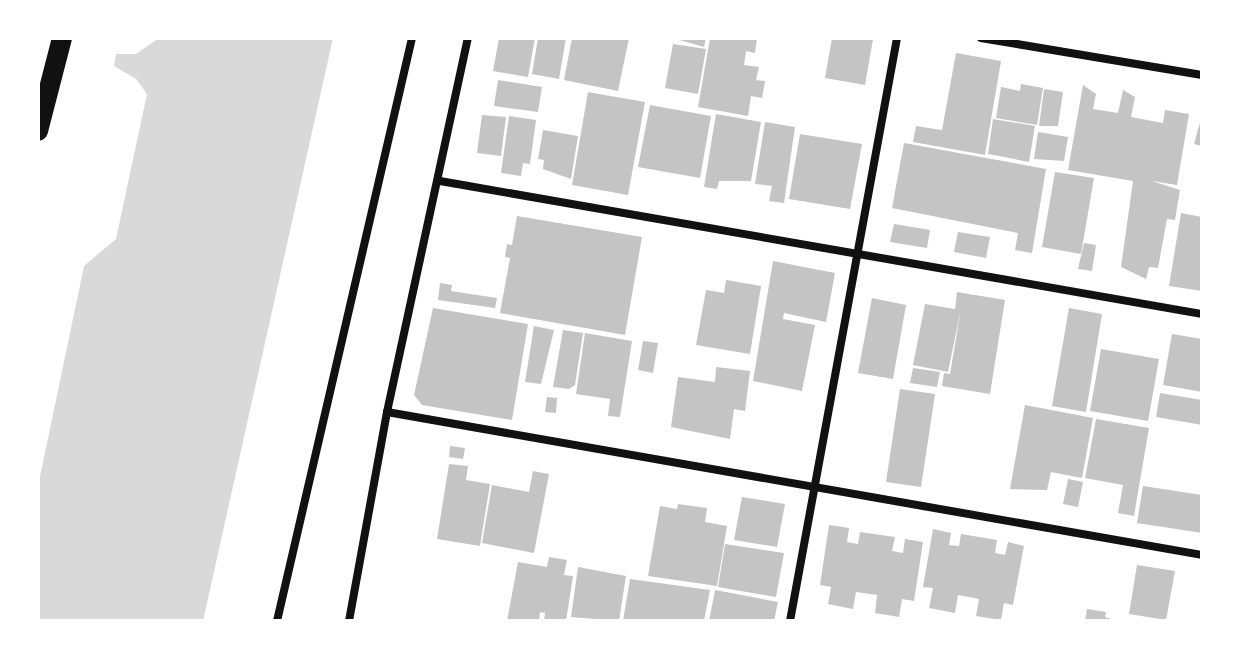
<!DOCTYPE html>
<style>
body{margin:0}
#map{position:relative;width:1240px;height:659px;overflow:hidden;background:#fff;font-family:"Varela Round",sans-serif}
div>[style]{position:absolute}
.water>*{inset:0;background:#d9d9d9}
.building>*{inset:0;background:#c4c4c4}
.minor>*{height:8px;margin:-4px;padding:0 4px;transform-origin:4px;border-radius:4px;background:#111}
.primary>*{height:20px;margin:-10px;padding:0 10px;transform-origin:10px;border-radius:10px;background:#111}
span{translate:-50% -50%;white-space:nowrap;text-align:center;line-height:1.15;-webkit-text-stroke:8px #fff;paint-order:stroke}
.frame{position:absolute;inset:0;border:40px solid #fff;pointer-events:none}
</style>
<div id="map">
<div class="water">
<i style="clip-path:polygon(159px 38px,333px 38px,203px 621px,38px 621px,38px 486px,84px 266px,116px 239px,147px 94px,136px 79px,114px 66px,116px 54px,136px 54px)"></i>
</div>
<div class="building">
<i style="clip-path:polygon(499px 38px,535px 38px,528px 77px,493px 71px)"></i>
<i style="clip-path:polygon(538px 38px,566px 38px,559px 79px,532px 74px)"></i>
<i style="clip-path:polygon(572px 38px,629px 38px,618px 91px,564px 80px)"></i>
<i style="clip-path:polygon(673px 38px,706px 38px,704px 47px)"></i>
<i style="clip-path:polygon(710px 38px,757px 38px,755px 53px,746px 51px,744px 65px,759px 67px,756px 80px,765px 81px,762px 98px,751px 96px,748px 116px,698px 107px)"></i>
<i style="clip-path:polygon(832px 38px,873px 39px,865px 85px,825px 78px)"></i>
<i style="clip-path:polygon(673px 44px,706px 49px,698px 94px,665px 88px)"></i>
<i style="clip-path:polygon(956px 53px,1001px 61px,985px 155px,913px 142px,916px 126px,942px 130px)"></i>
<i style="clip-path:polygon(498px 80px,542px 87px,538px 112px,494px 106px)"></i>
<i style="clip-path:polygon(1021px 84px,1043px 88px,1037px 125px,996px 118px,1001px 87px,1020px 91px)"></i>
<i style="clip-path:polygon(1083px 85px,1096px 94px,1093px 109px,1118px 113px,1123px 90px,1135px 97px,1131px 117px,1163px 123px,1165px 110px,1189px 114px,1177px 185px,1152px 181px,1180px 190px,1175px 220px,1167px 219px,1158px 268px,1149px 267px,1146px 279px,1121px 267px,1133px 181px,1068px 170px)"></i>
<i style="clip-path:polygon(1044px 89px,1063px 92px,1058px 126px,1039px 126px)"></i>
<i style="clip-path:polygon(588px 92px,645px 102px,628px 195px,572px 185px)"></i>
<i style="clip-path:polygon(650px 105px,711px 116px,700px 178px,638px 167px)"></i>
<i style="clip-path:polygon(716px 114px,761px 122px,751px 181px,719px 181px,717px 189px,704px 187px)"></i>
<i style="clip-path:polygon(482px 115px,506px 117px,501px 156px,477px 153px)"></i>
<i style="clip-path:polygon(1202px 115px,1202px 146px,1194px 144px)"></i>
<i style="clip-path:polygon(509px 116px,536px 120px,530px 164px,523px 163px,521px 176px,501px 173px)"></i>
<i style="clip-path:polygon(993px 119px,1035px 126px,1029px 162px,988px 154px)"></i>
<i style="clip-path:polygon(765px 122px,795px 127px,784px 203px,769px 201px,772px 186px,755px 184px)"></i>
<i style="clip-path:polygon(543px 130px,578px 136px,571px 179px,543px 169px,544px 160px,538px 159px)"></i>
<i style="clip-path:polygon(1038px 132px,1068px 137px,1064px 161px,1034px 159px)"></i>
<i style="clip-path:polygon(800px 134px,862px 144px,850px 209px,789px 199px)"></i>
<i style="clip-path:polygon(904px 143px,1046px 169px,1032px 253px,1015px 250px,1018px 233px,892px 208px)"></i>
<i style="clip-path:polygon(1055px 172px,1094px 178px,1081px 254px,1042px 247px)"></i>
<i style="clip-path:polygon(1181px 213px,1202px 217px,1202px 291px,1169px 286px)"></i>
<i style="clip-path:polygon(517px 216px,642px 237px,625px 335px,500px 313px,510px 258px,505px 257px,507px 244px,512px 245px)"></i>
<i style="clip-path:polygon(894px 224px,930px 230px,927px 248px,890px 242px)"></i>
<i style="clip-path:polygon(958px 232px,990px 237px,986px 258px,954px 252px)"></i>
<i style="clip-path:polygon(1084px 243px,1096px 245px,1092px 271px,1078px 269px)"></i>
<i style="clip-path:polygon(773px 261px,835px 273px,826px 322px,784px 313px,783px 319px,815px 325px,802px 391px,753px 381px)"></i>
<i style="clip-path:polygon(726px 280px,761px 286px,750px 354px,696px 345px,706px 290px,724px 293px)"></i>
<i style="clip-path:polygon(440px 283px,452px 285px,451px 291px,497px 298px,495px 308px,438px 300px)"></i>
<i style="clip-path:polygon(957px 292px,1005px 300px,990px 394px,942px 386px,944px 373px,950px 374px,961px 309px,948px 372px,913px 365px,925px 304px,955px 309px)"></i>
<i style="clip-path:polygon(872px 298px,906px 305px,893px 379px,858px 373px)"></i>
<i style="clip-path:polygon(433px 308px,528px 324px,512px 420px,422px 405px,414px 395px)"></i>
<i style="clip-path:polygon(1069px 308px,1102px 314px,1086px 412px,1052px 406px)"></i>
<i style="clip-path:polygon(534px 326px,554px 330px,541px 384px,525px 382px)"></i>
<i style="clip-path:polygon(563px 330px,583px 333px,575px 385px,569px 389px,553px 387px)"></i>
<i style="clip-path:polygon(585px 333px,632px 341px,620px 417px,608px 416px,610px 399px,576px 394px)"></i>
<i style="clip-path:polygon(1172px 334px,1202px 339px,1202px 392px,1163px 385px)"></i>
<i style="clip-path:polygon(643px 341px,658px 343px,653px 373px,638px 370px)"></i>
<i style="clip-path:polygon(1101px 349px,1159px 359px,1148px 421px,1090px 411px)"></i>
<i style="clip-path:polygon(716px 367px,750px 371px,745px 411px,734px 409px,730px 439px,671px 427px,678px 377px,715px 382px)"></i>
<i style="clip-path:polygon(913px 368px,940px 372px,937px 387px,910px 383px)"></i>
<i style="clip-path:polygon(900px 389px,935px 394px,921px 487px,886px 482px)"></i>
<i style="clip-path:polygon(1160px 393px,1202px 400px,1202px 425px,1156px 417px)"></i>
<i style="clip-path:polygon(547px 397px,557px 398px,556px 413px,545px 412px)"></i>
<i style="clip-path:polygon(1025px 405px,1093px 418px,1082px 478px,1051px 472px,1047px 490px,1010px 489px)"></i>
<i style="clip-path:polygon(1096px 419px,1149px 428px,1134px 516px,1118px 513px,1123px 485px,1085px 478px)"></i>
<i style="clip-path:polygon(450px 446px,465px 448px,463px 459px,449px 457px)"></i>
<i style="clip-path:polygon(449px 464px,468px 466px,466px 480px,490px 484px,480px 546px,437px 539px)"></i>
<i style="clip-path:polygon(533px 471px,549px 474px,534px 553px,482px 543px,492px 485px,529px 492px)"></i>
<i style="clip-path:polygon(1068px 479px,1083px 482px,1078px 507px,1063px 504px)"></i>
<i style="clip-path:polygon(1143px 486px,1202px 495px,1202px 533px,1137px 523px)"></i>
<i style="clip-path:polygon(742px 497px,785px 504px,777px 547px,734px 540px)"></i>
<i style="clip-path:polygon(678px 504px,707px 508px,705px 522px,727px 526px,717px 586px,648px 576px,660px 506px,677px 509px)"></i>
<i style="clip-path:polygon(829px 525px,849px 528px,847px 542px,858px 544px,860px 532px,895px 537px,892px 551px,903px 553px,905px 539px,923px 542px,914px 601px,902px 599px,899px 617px,875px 613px,877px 595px,856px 592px,853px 609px,828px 604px,831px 587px,820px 585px)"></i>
<i style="clip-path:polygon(933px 529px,951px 533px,949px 545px,959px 546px,961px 534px,997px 540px,995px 553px,1005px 555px,1008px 542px,1024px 546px,1013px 605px,1004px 603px,1001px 620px,976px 616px,979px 599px,958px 595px,955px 613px,929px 608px,933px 588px,923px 587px)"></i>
<i style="clip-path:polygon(725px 544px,784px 553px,776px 597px,718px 587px)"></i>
<i style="clip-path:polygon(549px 557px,567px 560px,564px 575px,573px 576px,566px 621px,544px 621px,545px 613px,540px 612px,539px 621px,507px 621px,518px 562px,547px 567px)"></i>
<i style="clip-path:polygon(1137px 565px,1175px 571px,1166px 620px,1129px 614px)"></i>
<i style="clip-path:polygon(578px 567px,626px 576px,619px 621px,571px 617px)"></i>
<i style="clip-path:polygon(630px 579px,710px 590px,704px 621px,623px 621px)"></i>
<i style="clip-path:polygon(715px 590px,778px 602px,774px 621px,709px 621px)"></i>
<i style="clip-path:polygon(1087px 609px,1106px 612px,1105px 617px,1117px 621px,1085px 621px)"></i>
</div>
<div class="minor">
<i style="left:981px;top:38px;width:224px;rotate:9.5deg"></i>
<i style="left:440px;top:181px;width:774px;rotate:9.9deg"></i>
<i style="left:387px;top:412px;width:827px;rotate:9.95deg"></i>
<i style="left:277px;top:621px;width:598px;rotate:-76.96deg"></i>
<i style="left:349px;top:621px;width:212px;rotate:-79.7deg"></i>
<i style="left:387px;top:412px;width:383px;rotate:-77.8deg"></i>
<i style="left:790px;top:621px;width:593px;rotate:-79.6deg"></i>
</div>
<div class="primary">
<i style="left:38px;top:131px;width:96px;rotate:-75.5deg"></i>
</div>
<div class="frame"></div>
</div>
